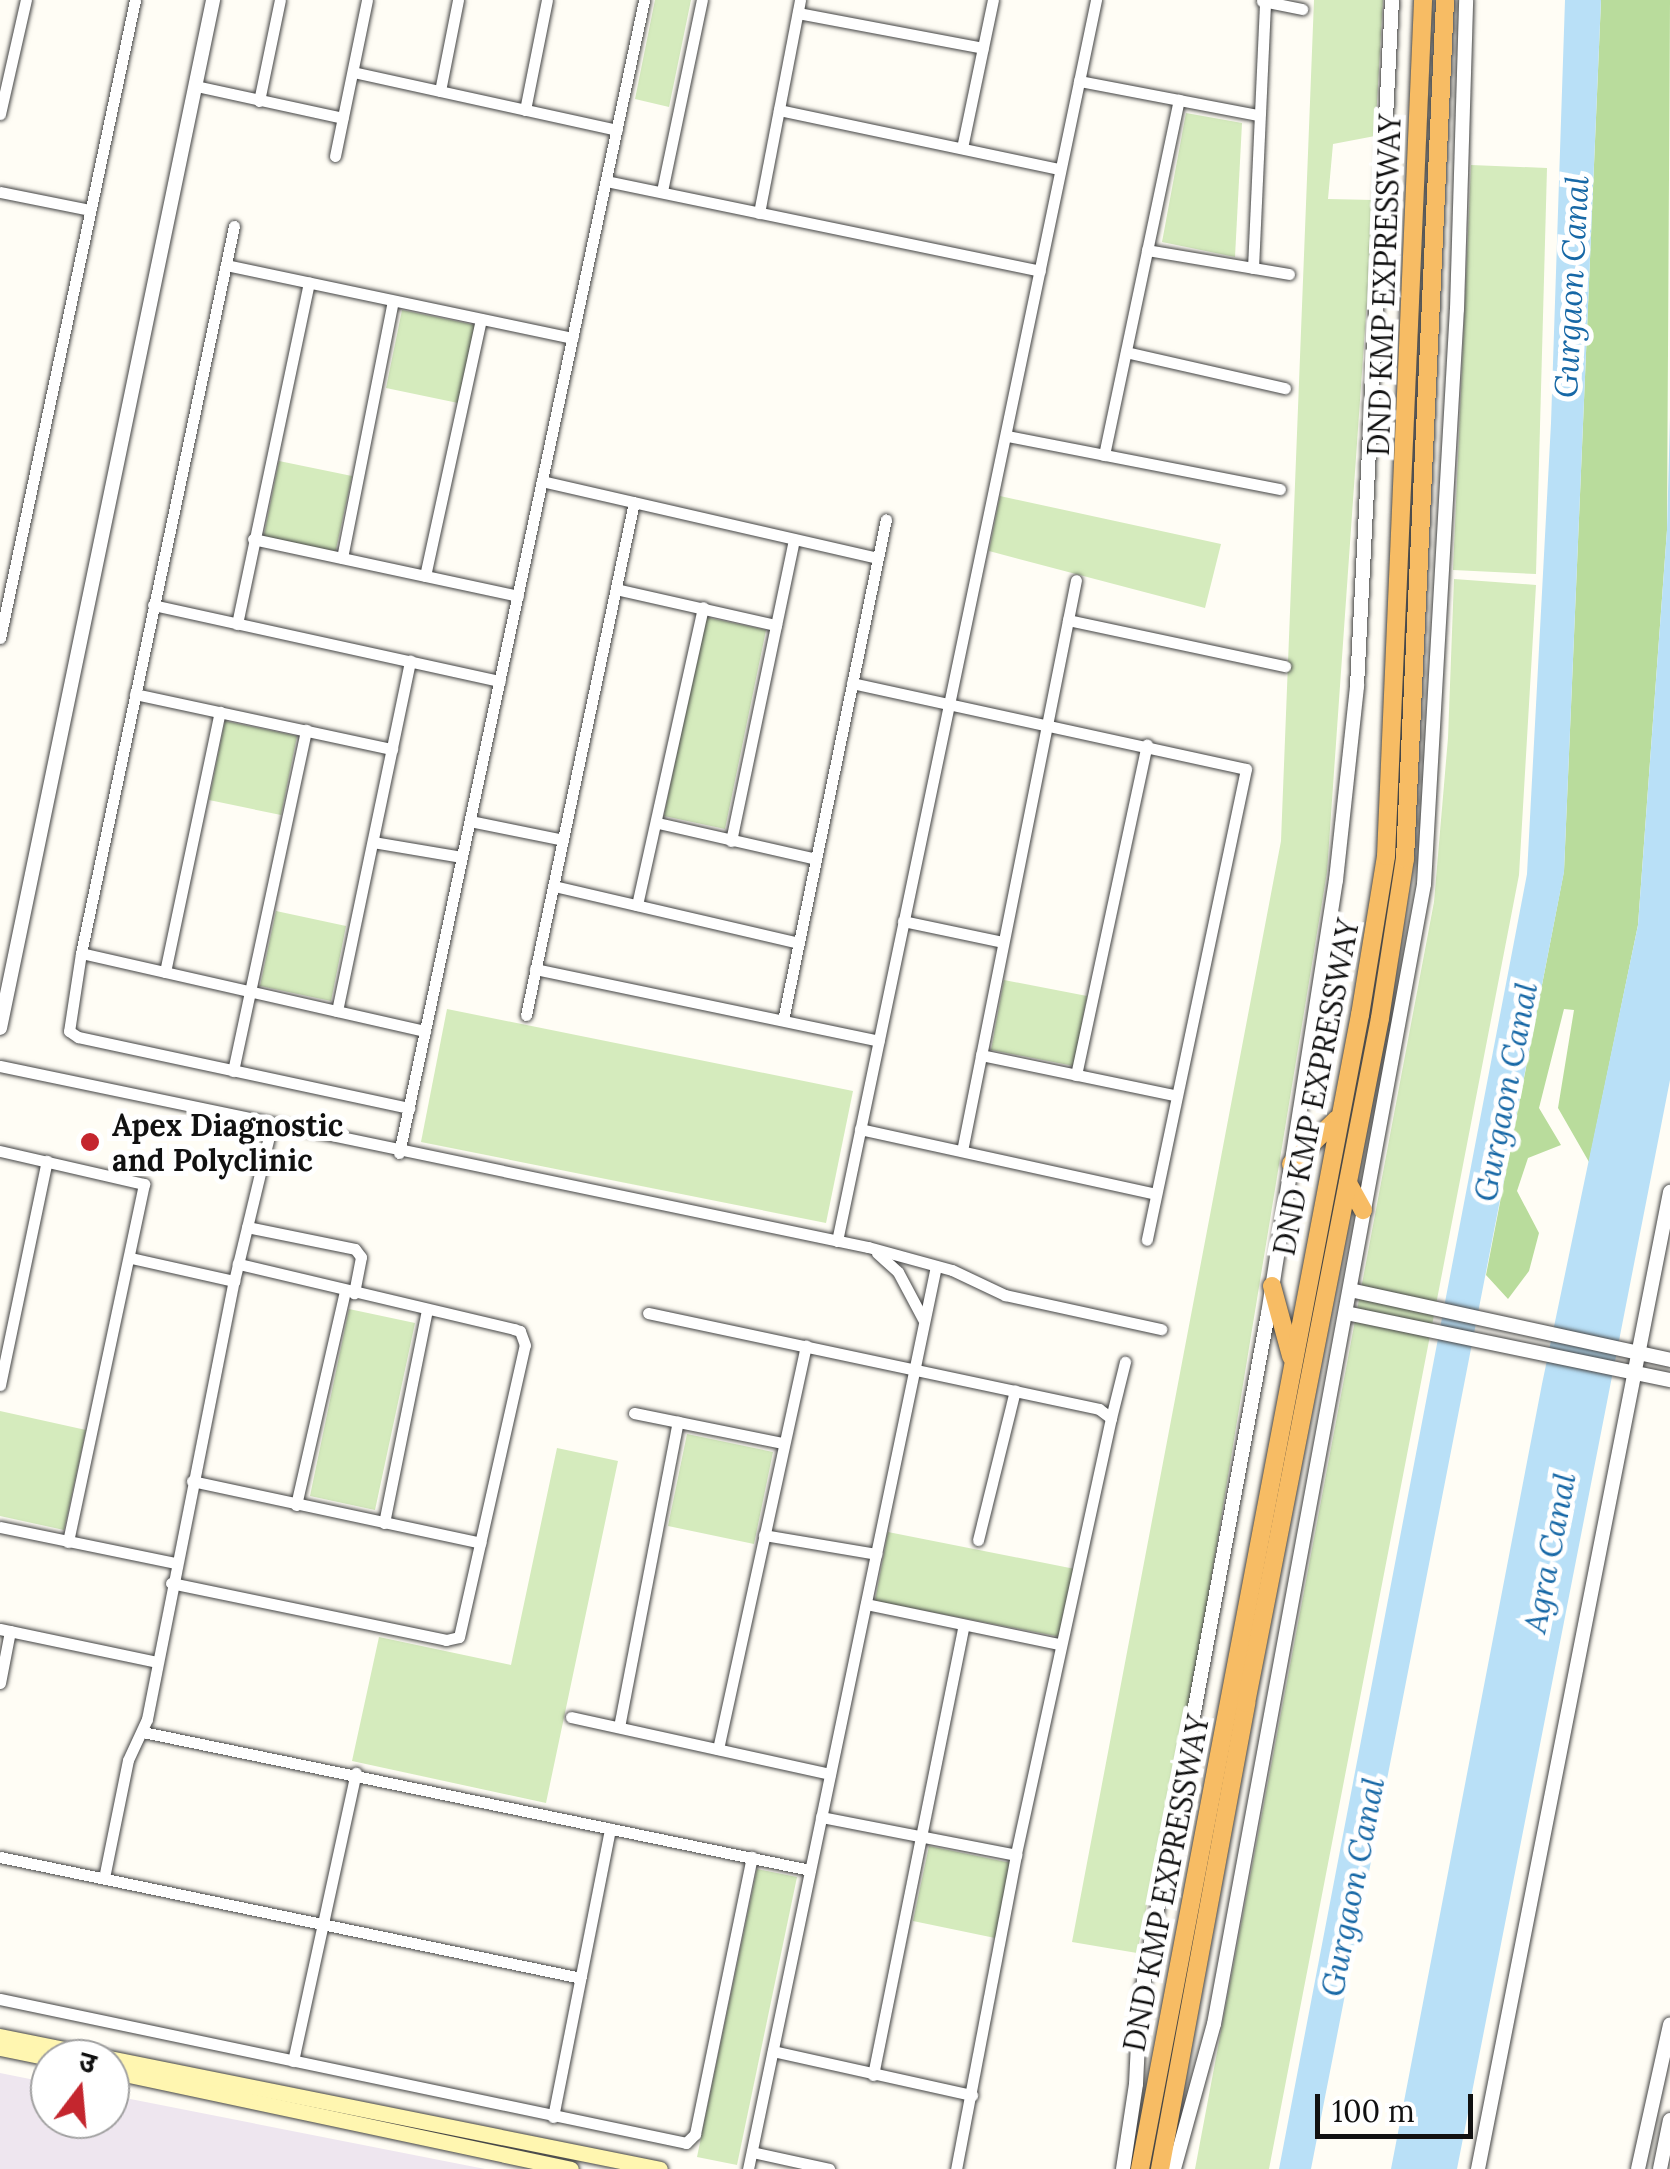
<!DOCTYPE html>
<meta charset="utf-8">
<style>
body{margin:0}
#map{position:relative;width:1670px;height:2169px;overflow:hidden;background:#fffdf5;font-family:Lora,"Noto Sans Devanagari",serif}
div>[style]{position:absolute}
.industrial>*{inset:0;background:#eee6ef}
.green>*{inset:0;background:#d5ebbd}
.forest>*{inset:0;background:#b9dc9c}
.water>*{inset:0;background:#b9e0f7}
.roads{filter:drop-shadow(0 0 2px #444) drop-shadow(0 0 2px #444)}
.minor>*{height:11px;margin:-5.5px;padding:0 5.5px;transform-origin:5.5px;border-radius:5.5px;background:#fff}
.tertiary>*{height:14px;margin:-7px;padding:0 7px;transform-origin:7px;border-radius:7px;background:#fff}
.secondary>*{height:15px;margin:-7.5px;padding:0 7.5px;transform-origin:7.5px;border-radius:7.5px;background:#fff6b0}
.trunk>*{height:18px;margin:-9px;padding:0 9px;transform-origin:9px;border-radius:9px;background:#f7bc64}
.dots>*{width:28px;height:28px;translate:-50% -50%;box-sizing:border-box;border:5px solid #fff;border-radius:50%}
span{translate:-50% -50%;white-space:nowrap;text-align:center;line-height:1.15;-webkit-text-stroke:10px #fff;paint-order:stroke}
.street-label{font-size:30px;color:#111}
.poi-label{font-size:30px;color:#111;font-weight:700}
.left{translate:0 -50%;text-align:left}
.water-label{font-size:32px;color:#1768a6;font-style:italic}
.north{position:absolute;left:30px;top:2039px;width:100px;height:100px;box-sizing:border-box;background:#fff;border:2px solid #a0a0a0;border-radius:50%;rotate:16deg;font-size:28px;font-weight:700;line-height:40px;text-align:center;color:#111}
.north::after{content:'';display:block;margin:auto;width:35px;height:45px;background:#c4262e;clip-path:polygon(50% 0,100% 100%,50% 72%,0 100%)}
.scale{position:absolute;left:1315px;top:2094px;width:158px;height:45px;box-sizing:border-box;border:5px solid #111;border-top:0;padding-left:12px;font-size:30px;line-height:35px;white-space:nowrap;color:#111;-webkit-text-stroke:8px #fff;paint-order:stroke}
</style>
<div id="map">
<div class="industrial">
<i style="clip-path:polygon(0 2073px,50px 2083px,50px 2119px,110px 2119px,110px 2095px,485px 2169px,0 2169px)"></i>
</div>
<div class="green">
<i style="clip-path:polygon(655px 0,691px 0,669px 107px,635px 99px)"></i>
<i style="clip-path:polygon(1314px 0,1383px 0,1375px 136px,1333px 144px,1328px 199px,1374px 200px,1327px 872px,1200px 1647px,1137px 1953px,1072px 1942px,1281px 841px)"></i>
<i style="clip-path:polygon(1186px 113px,1242px 123px,1235px 257px,1162px 242px)"></i>
<i style="clip-path:polygon(1471px 165px,1547px 168px,1536px 574px,1453px 570px)"></i>
<i style="clip-path:polygon(402px 310px,475px 325px,458px 403px,386px 388px)"></i>
<i style="clip-path:polygon(279px 461px,352px 476px,335px 554px,263px 540px)"></i>
<i style="clip-path:polygon(1000px 496px,1221px 544px,1205px 608px,989px 551px)"></i>
<i style="clip-path:polygon(1454px 579px,1536px 585px,1519px 875px,1269px 2169px,1195px 2169px,1434px 902px,1448px 738px)"></i>
<i style="clip-path:polygon(705px 617px,766px 630px,725px 829px,664px 816px)"></i>
<i style="clip-path:polygon(225px 721px,297px 736px,281px 815px,209px 800px)"></i>
<i style="clip-path:polygon(276px 911px,346px 926px,331px 1001px,260px 986px)"></i>
<i style="clip-path:polygon(1004px 980px,1087px 996px,1074px 1066px,991px 1050px)"></i>
<i style="clip-path:polygon(447px 1009px,853px 1091px,826px 1223px,421px 1142px)"></i>
<i style="clip-path:polygon(349px 1309px,415px 1323px,375px 1510px,310px 1496px)"></i>
<i style="clip-path:polygon(0 1411px,86px 1430px,64px 1530px,0 1516px)"></i>
<i style="clip-path:polygon(687px 1434px,773px 1452px,754px 1544px,668px 1526px)"></i>
<i style="clip-path:polygon(557px 1448px,618px 1461px,546px 1803px,352px 1761px,379px 1637px,511px 1665px)"></i>
<i style="clip-path:polygon(888px 1532px,1075px 1569px,1061px 1637px,875px 1601px)"></i>
<i style="clip-path:polygon(929px 1846px,1011px 1863px,995px 1938px,913px 1921px)"></i>
<i style="clip-path:polygon(757px 1869px,797px 1877px,737px 2165px,697px 2157px)"></i>
</div>
<div class="forest">
<i style="clip-path:polygon(1601px 0,1670px 0,1667px 530px,1638px 925px,1589px 1162px,1558px 1108px,1574px 1010px,1564px 1009px,1539px 1108px,1561px 1145px,1528px 1158px,1517px 1191px,1539px 1233px,1529px 1271px,1508px 1299px,1486px 1275px,1564px 871px)"></i>
</div>
<div class="water">
<i style="clip-path:polygon(1565px 0,1601px 0,1564px 872px,1311px 2169px,1279px 2169px,1527px 874px,1551px 423px)"></i>
<i style="clip-path:polygon(1670px 417px,1670px 1080px,1457px 2169px,1391px 2169px,1542px 1384px,1638px 925px,1667px 530px)"></i>
</div>
<div class="roads">
<div class="minor">
<i style="left:1262px;top:1px;width:41px;rotate:11.3deg"></i>
<i style="left:798px;top:13px;width:188px;rotate:10.7deg"></i>
<i style="left:353px;top:72px;width:270px;rotate:12.4deg"></i>
<i style="left:1079px;top:81px;width:181px;rotate:10.8deg"></i>
<i style="left:196px;top:86px;width:150px;rotate:12.3deg"></i>
<i style="left:440px;top:91px;width:93px;rotate:-78.8deg"></i>
<i style="left:259px;top:101px;width:103px;rotate:-78.3deg"></i>
<i style="left:525px;top:110px;width:112px;rotate:-78.7deg"></i>
<i style="left:779px;top:110px;width:287px;rotate:11.9deg"></i>
<i style="left:0;top:114px;width:117px;rotate:-77.2deg"></i>
<i style="left:962px;top:148px;width:151px;rotate:-78.2deg"></i>
<i style="left:335px;top:156px;width:159px;rotate:-78.4deg"></i>
<i style="left:606px;top:181px;width:443px;rotate:11.7deg"></i>
<i style="left:662px;top:191px;width:195px;rotate:-78.2deg"></i>
<i style="left:0;top:192px;width:92px;rotate:11.3deg"></i>
<i style="left:759px;top:213px;width:217px;rotate:-79.1deg"></i>
<i style="left:234px;top:226px;width:743px;rotate:101.88deg"></i>
<i style="left:81px;top:953px;width:79px;rotate:98.7deg"></i>
<i style="left:69px;top:1031px;width:11px;rotate:34deg"></i>
<i style="left:78px;top:1037px;width:339px;rotate:12.1deg"></i>
<i style="left:1147px;top:250px;width:144px;rotate:9.6deg"></i>
<i style="left:226px;top:265px;width:354px;rotate:11.9deg"></i>
<i style="left:1253px;top:268px;width:267px;rotate:-87.4deg"></i>
<i style="left:1126px;top:352px;width:163px;rotate:12.8deg"></i>
<i style="left:1007px;top:436px;width:278px;rotate:11deg"></i>
<i style="left:1104px;top:455px;width:363px;rotate:-78.1deg"></i>
<i style="left:542px;top:481px;width:344px;rotate:12.9deg"></i>
<i style="left:253px;top:539px;width:271px;rotate:12.1deg"></i>
<i style="left:342px;top:558px;width:262px;rotate:-78.8deg"></i>
<i style="left:425px;top:576px;width:263px;rotate:-77.7deg"></i>
<i style="left:616px;top:589px;width:164px;rotate:12.7deg"></i>
<i style="left:153px;top:605px;width:355px;rotate:12.4deg"></i>
<i style="left:1068px;top:620px;width:222px;rotate:12deg"></i>
<i style="left:237px;top:624px;width:349px;rotate:-78.1deg"></i>
<i style="left:0;top:638px;width:652px;rotate:-78.05deg"></i>
<i style="left:852px;top:683px;width:403px;rotate:12.3deg"></i>
<i style="left:1246px;top:769px;width:481px;rotate:101.9deg"></i>
<i style="left:135px;top:694px;width:263px;rotate:12.1deg"></i>
<i style="left:470px;top:821px;width:95px;rotate:11.5deg"></i>
<i style="left:658px;top:823px;width:162px;rotate:12.8deg"></i>
<i style="left:731px;top:841px;width:308px;rotate:-78.2deg"></i>
<i style="left:373px;top:842px;width:90px;rotate:9.6deg"></i>
<i style="left:554px;top:886px;width:251px;rotate:13.1deg"></i>
<i style="left:637px;top:905px;width:305px;rotate:-77.5deg"></i>
<i style="left:903px;top:921px;width:102px;rotate:11.9deg"></i>
<i style="left:81px;top:953px;width:353px;rotate:12.8deg"></i>
<i style="left:535px;top:969px;width:351px;rotate:11.8deg"></i>
<i style="left:165px;top:972px;width:266px;rotate:-78.1deg"></i>
<i style="left:337px;top:1011px;width:358px;rotate:-78.2deg"></i>
<i style="left:526px;top:1015px;width:524px;rotate:-78.11deg"></i>
<i style="left:783px;top:1020px;width:511px;rotate:-78.38deg"></i>
<i style="left:981px;top:1055px;width:198px;rotate:11.7deg"></i>
<i style="left:0;top:1066px;width:887px;rotate:11.78deg"></i>
<i style="left:868px;top:1247px;width:87px;rotate:15.3deg"></i>
<i style="left:952px;top:1270px;width:59px;rotate:25.3deg"></i>
<i style="left:1005px;top:1295px;width:160px;rotate:12.3deg"></i>
<i style="left:233px;top:1071px;width:349px;rotate:-77.9deg"></i>
<i style="left:1076px;top:1075px;width:338px;rotate:-77.9deg"></i>
<i style="left:860px;top:1129px;width:303px;rotate:12.4deg"></i>
<i style="left:0;top:1151px;width:148px;rotate:12.9deg"></i>
<i style="left:144px;top:1184px;width:366px;rotate:102deg"></i>
<i style="left:962px;top:1151px;width:582px;rotate:-78.71deg"></i>
<i style="left:399px;top:1153px;width:1179px;rotate:-78deg"></i>
<i style="left:247px;top:1227px;width:110px;rotate:11.5deg"></i>
<i style="left:355px;top:1249px;width:10px;rotate:53deg"></i>
<i style="left:361px;top:1257px;width:37px;rotate:101deg"></i>
<i style="left:837px;top:1241px;width:1268px;rotate:-78.21deg"></i>
<i style="left:877px;top:1253px;width:28px;rotate:42deg"></i>
<i style="left:898px;top:1272px;width:53px;rotate:62deg"></i>
<i style="left:131px;top:1258px;width:106px;rotate:12.6deg"></i>
<i style="left:648px;top:1313px;width:461px;rotate:12deg"></i>
<i style="left:1099px;top:1409px;width:15px;rotate:37deg"></i>
<i style="left:1111px;top:1418px;width:447px;rotate:102.3deg"></i>
<i style="left:1016px;top:1855px;width:320px;rotate:100.8deg"></i>
<i style="left:0;top:1385px;width:229px;rotate:-78.2deg"></i>
<i style="left:634px;top:1413px;width:152px;rotate:11.4deg"></i>
<i style="left:1111px;top:1418px;width:58px;rotate:-76deg"></i>
<i style="left:192px;top:1481px;width:295px;rotate:12.1deg"></i>
<i style="left:296px;top:1505px;width:220px;rotate:-77.1deg"></i>
<i style="left:384px;top:1523px;width:217px;rotate:-78.6deg"></i>
<i style="left:0;top:1527px;width:179px;rotate:11.6deg"></i>
<i style="left:764px;top:1535px;width:114px;rotate:9.6deg"></i>
<i style="left:978px;top:1540px;width:154px;rotate:-76.1deg"></i>
<i style="left:171px;top:1583px;width:281px;rotate:11.7deg"></i>
<i style="left:446px;top:1640px;width:13px;rotate:-13deg"></i>
<i style="left:459px;top:1637px;width:299px;rotate:-77.3deg"></i>
<i style="left:525px;top:1345px;width:15px;rotate:-110deg"></i>
<i style="left:520px;top:1331px;width:6px;rotate:-162deg"></i>
<i style="left:514px;top:1329px;width:284px;rotate:-166.7deg"></i>
<i style="left:866px;top:1604px;width:198px;rotate:11.7deg"></i>
<i style="left:0;top:1629px;width:160px;rotate:11.9deg"></i>
<i style="left:0;top:1683px;width:53px;rotate:-79.1deg"></i>
<i style="left:571px;top:1717px;width:265px;rotate:12.4deg"></i>
<i style="left:619px;top:1727px;width:311px;rotate:-79.1deg"></i>
<i style="left:143px;top:1732px;width:681px;rotate:11.69deg"></i>
<i style="left:718px;top:1749px;width:413px;rotate:-77.7deg"></i>
<i style="left:821px;top:1817px;width:199px;rotate:11deg"></i>
<i style="left:0;top:1857px;width:593px;rotate:11.76deg"></i>
<i style="left:104px;top:1878px;width:120px;rotate:-78.5deg"></i>
<i style="left:128px;top:1760px;width:45px;rotate:-65.1deg"></i>
<i style="left:147px;top:1719px;width:447px;rotate:-78.8deg"></i>
<i style="left:234px;top:1281px;width:162px;rotate:-76.4deg"></i>
<i style="left:0;top:1999px;width:701px;rotate:11.85deg"></i>
<i style="left:686px;top:2143px;width:13px;rotate:-45deg"></i>
<i style="left:695px;top:2134px;width:283px;rotate:-78.4deg"></i>
<i style="left:773px;top:2051px;width:204px;rotate:12.5deg"></i>
<i style="left:293px;top:2061px;width:295px;rotate:-77.7deg"></i>
<i style="left:873px;top:2075px;width:459px;rotate:-78.6deg"></i>
<i style="left:553px;top:2117px;width:294px;rotate:-78.8deg"></i>
<i style="left:752px;top:2152px;width:79px;rotate:12.4deg"></i>
<i style="left:748px;top:2169px;width:922px;rotate:-78.24deg"></i>
</div>
<div class="tertiary">
<i style="left:0;top:1028px;width:1050px;rotate:-78.29deg"></i>
<i style="left:1350px;top:1290px;width:328px;rotate:12.3deg"></i>
<i style="left:1346px;top:1313px;width:331px;rotate:11.7deg"></i>
<i style="left:1123px;top:2169px;width:86px;rotate:-81.3deg"></i>
<i style="left:1136px;top:2084px;width:81px;rotate:-87.2deg"></i>
<i style="left:1140px;top:2003px;width:701px;rotate:-79.48deg"></i>
<i style="left:1268px;top:1314px;width:439px;rotate:-81.1deg"></i>
<i style="left:1336px;top:880px;width:195px;rotate:-83.8deg"></i>
<i style="left:1357px;top:686px;width:687px;rotate:-87.08deg"></i>
<i style="left:1174px;top:2169px;width:150px;rotate:-74.6deg"></i>
<i style="left:1214px;top:2024px;width:1159px;rotate:-79.56deg"></i>
<i style="left:1424px;top:884px;width:576px;rotate:-86.72deg"></i>
<i style="left:1457px;top:309px;width:309px;rotate:-88.3deg"></i>
<i style="left:1478px;top:2169px;width:996px;rotate:-78.88deg"></i>
<i style="left:1638px;top:2169px;width:148px;rotate:-77.5deg"></i>
<i style="left:1660px;top:2169px;width:50px;rotate:-78.5deg"></i>
</div>
<div class="secondary">
<i style="left:0;top:2036px;width:673px;rotate:11.39deg"></i>
<i style="left:0;top:2048px;width:55px;rotate:11.5deg"></i>
<i style="left:110px;top:2071px;width:471px;rotate:12deg"></i>
</div>
<div class="trunk">
<i style="left:1291px;top:1164px;width:64px;rotate:-44.4deg"></i>
<i style="left:1348px;top:1183px;width:31px;rotate:61deg"></i>
<i style="left:1272px;top:1286px;width:73px;rotate:74.8deg"></i>
<i style="left:1140px;top:2169px;width:1175px;rotate:-79.21deg"></i>
<i style="left:1360px;top:1015px;width:161px;rotate:-80.7deg"></i>
<i style="left:1386px;top:856px;width:857px;rotate:-87.52deg"></i>
<i style="left:1160px;top:2169px;width:474px;rotate:-79.5deg"></i>
<i style="left:1246px;top:1703px;width:698px;rotate:-78.93deg"></i>
<i style="left:1380px;top:1018px;width:161px;rotate:-81.1deg"></i>
<i style="left:1405px;top:859px;width:860px;rotate:-87.33deg"></i>
</div>
</div>
<div class="dots">
<i style="left:90px;top:1142px;background:#c4262e"></i>
</div>
<div class="street-label">
<span style="left:1384px;top:285px;rotate:-88deg">DND KMP EXPRESSWAY</span>
<span style="left:1316px;top:1087px;rotate:-79deg">DND KMP EXPRESSWAY</span>
<span style="left:1166px;top:1883px;rotate:-79deg">DND KMP EXPRESSWAY</span>
</div>
<div class="poi-label">
<span class="left" style="left:112px;top:1142px">Apex Diagnostic<br>and Polyclinic</span>
</div>
<div class="water-label">
<span style="left:1572px;top:287px;rotate:-87deg">Gurgaon Canal</span>
<span style="left:1506px;top:1092px;rotate:-79deg">Gurgaon Canal</span>
<span style="left:1550px;top:1553px;rotate:-79deg">Agra Canal</span>
<span style="left:1353px;top:1887px;rotate:-79deg">Gurgaon Canal</span>
</div>
<div class="north">उ</div>
<div class="scale">100 m</div>
</div>
